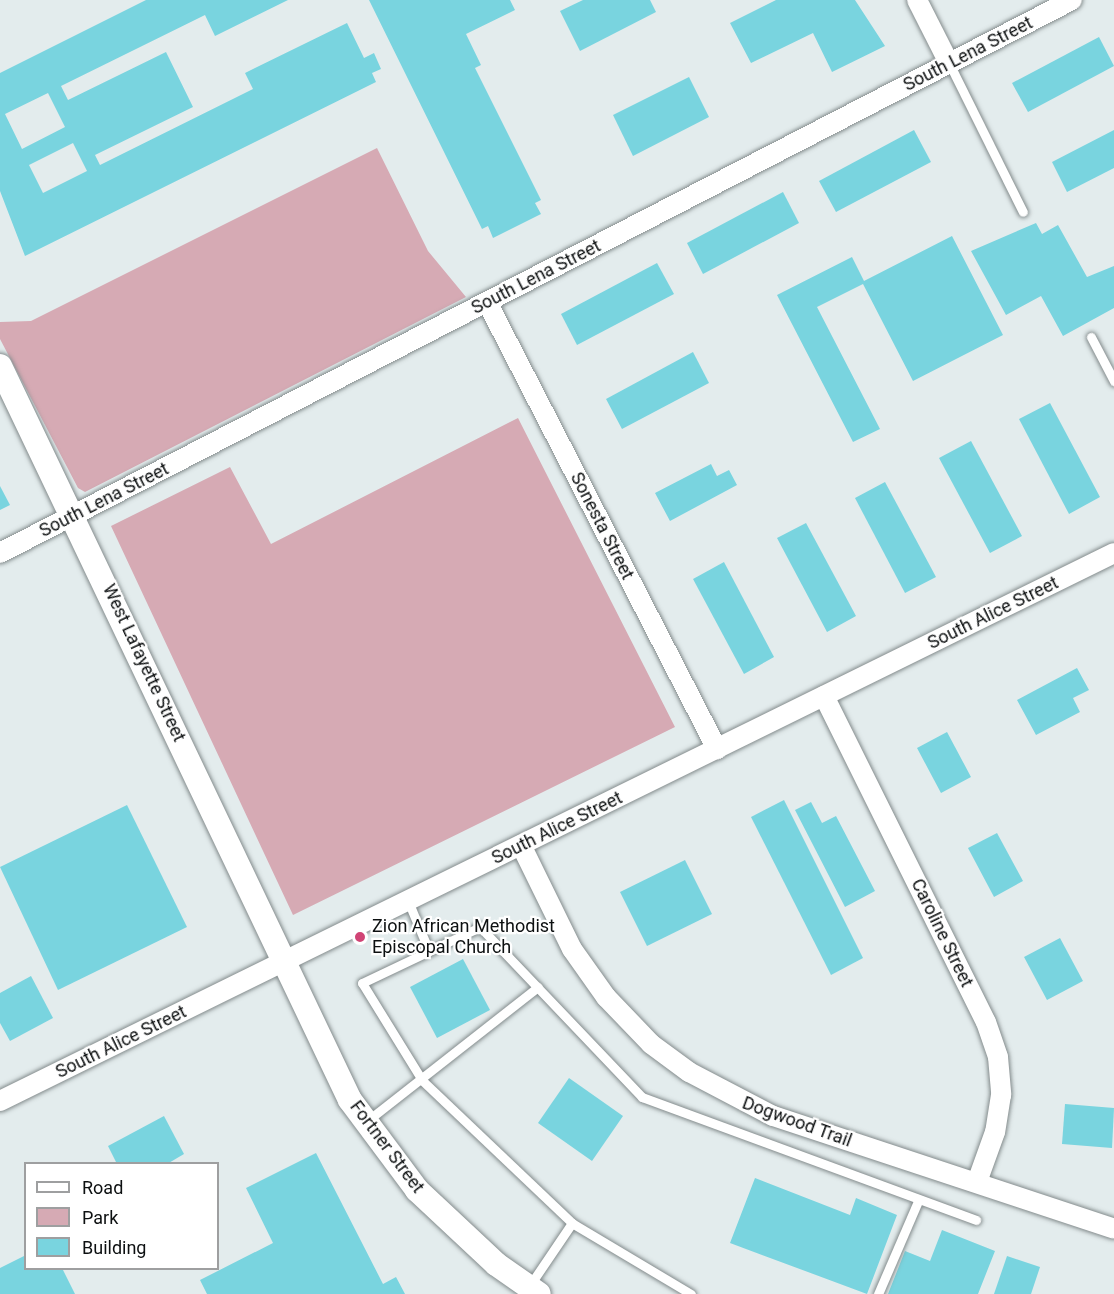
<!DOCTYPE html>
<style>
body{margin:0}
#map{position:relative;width:1114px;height:1294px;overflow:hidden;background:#e3eced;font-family:Roboto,sans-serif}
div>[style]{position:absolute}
.green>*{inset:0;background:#d6aab4}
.building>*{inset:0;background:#79d4df}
.roads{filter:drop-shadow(0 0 2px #838b8c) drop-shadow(0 0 2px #838b8c)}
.service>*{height:9px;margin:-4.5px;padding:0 4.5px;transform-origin:4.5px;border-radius:4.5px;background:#fff}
.minor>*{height:20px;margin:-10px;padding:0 10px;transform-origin:10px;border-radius:10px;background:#fff}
.tertiary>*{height:24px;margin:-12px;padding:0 12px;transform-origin:12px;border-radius:12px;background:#fff}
.dots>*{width:16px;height:16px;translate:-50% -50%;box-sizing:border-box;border:3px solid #fff;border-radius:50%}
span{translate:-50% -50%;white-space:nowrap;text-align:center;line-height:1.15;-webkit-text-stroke:4.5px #fff;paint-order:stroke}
.street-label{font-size:18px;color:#0d1011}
.poi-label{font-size:18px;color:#0d1011}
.left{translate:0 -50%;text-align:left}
.legend{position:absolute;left:24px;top:1162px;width:195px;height:108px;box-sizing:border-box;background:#fff;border:2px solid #9e9fa0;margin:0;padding:8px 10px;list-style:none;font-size:18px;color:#0d1011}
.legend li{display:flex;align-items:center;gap:12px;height:30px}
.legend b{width:30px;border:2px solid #9e9fa0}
</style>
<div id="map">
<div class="green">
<i style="clip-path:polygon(377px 148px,428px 251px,466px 297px,85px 492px,78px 488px,0 339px,0 322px,31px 321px)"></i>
<i style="clip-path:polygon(518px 418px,675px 727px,293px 915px,111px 526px,230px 467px,271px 544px)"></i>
</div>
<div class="building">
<i style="clip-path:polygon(evenodd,146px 0,288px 0,215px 36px,205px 15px,61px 86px,68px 100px,166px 52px,193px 107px,95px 155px,100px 165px,253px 89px,245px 73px,347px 23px,364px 58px,374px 53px,381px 69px,372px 73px,376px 82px,25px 256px,0 191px,0 73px,146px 0,48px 93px,65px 127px,22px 149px,5px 114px,48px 93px,146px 0,73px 143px,87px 171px,43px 193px,29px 165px,73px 143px)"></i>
<i style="clip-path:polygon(369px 0,510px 0,515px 10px,466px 34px,481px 65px,475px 68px,541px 200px,535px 203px,541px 214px,493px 238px,488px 226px,482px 229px)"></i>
<i style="clip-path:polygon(583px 0,650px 0,656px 12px,580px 51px,560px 11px)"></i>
<i style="clip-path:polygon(776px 0,855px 0,885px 46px,832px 72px,813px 33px,751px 63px,730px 23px)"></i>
<i style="clip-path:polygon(1099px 37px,1114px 66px,1028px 112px,1012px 83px)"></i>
<i style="clip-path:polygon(689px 77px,709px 117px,633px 156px,613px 115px)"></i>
<i style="clip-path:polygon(914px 130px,931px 162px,836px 212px,819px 181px)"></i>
<i style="clip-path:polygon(1114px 130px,1114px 168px,1067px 192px,1052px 162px)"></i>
<i style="clip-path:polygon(783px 192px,799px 223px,703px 274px,687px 243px)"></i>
<i style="clip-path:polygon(1036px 223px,1042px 234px,1058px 225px,1087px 277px,1114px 266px,1114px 308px,1063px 336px,1041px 296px,1006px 315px,971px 251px)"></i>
<i style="clip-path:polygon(952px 236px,1003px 335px,913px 381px,863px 284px,817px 307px,880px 429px,853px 442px,777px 295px,852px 257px,864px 281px)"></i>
<i style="clip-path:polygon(657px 263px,674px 294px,577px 345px,561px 314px)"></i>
<i style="clip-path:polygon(693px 352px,709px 383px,622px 429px,606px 399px)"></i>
<i style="clip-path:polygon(1050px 403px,1100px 497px,1069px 514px,1019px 419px)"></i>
<i style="clip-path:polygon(971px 441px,1022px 536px,990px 553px,939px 458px)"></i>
<i style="clip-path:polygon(711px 464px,717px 476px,729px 470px,737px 485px,670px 521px,655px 493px)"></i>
<i style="clip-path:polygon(885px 482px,936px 577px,905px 593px,855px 498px)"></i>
<i style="clip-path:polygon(0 486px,10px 505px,0 510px)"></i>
<i style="clip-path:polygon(806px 523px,856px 616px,827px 632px,777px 538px)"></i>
<i style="clip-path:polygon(724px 562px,774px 657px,744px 674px,693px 579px)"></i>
<i style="clip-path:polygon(1077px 668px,1089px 690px,1073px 698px,1080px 712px,1036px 735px,1017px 700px)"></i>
<i style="clip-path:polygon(947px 732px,971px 777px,941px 793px,917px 748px)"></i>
<i style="clip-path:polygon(784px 800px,863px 958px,831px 975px,751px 817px)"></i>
<i style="clip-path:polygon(811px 802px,822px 823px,836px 816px,875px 891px,845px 907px,795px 810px)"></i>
<i style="clip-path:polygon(127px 805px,187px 927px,58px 990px,0 867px)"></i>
<i style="clip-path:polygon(997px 833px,1023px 881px,994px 897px,968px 848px)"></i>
<i style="clip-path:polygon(685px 860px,712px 914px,647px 946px,620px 892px)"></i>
<i style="clip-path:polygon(1060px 938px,1083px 981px,1047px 1000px,1024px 957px)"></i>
<i style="clip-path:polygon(463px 959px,490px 1010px,437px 1038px,410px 987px)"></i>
<i style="clip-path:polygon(31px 976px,53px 1018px,10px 1041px,0 1023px,0 993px)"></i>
<i style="clip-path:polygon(569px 1078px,623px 1116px,592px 1161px,538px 1123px)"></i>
<i style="clip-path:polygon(1065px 1104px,1114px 1108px,1112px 1148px,1062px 1144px)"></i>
<i style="clip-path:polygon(164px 1116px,184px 1154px,167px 1164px,117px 1164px,108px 1146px)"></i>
<i style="clip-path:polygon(316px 1153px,383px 1284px,396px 1277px,405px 1294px,207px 1294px,200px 1280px,273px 1243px,246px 1188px)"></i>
<i style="clip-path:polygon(755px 1178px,850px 1215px,856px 1198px,897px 1215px,867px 1294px,730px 1243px)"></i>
<i style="clip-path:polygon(942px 1230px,995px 1251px,978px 1294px,888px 1294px,905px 1251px,930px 1261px)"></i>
<i style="clip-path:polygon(26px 1255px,26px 1268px,62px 1268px,75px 1294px,0 1294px,0 1268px)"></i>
<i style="clip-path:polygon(1007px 1256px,1040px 1267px,1031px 1294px,994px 1294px)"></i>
</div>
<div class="roads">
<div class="service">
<i style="left:949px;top:63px;width:166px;rotate:63.6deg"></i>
<i style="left:1091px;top:337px;width:50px;rotate:62.4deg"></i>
<i style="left:408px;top:901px;width:54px;rotate:67.2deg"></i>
<i style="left:367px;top:1121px;width:217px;rotate:-38.1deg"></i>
<i style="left:530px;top:1285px;width:75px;rotate:-55.9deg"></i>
<i style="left:691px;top:1294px;width:139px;rotate:-149.2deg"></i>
<i style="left:572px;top:1223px;width:207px;rotate:-136.4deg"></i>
<i style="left:422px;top:1080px;width:114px;rotate:-121.7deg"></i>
<i style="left:362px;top:983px;width:131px;rotate:-25.4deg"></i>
<i style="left:480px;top:927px;width:235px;rotate:46.4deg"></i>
<i style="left:642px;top:1097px;width:356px;rotate:20.2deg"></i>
<i style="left:878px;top:1294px;width:103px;rotate:-66.7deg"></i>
</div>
<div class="minor">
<i style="left:917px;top:0;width:71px;rotate:63.1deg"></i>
<i style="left:487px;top:302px;width:503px;rotate:62.77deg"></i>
<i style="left:0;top:553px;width:1206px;rotate:-27.29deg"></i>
<i style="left:824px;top:696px;width:364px;rotate:63.6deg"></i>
<i style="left:986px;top:1022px;width:37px;rotate:71deg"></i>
<i style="left:998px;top:1057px;width:38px;rotate:85deg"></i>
<i style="left:1001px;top:1095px;width:37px;rotate:99deg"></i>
<i style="left:995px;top:1132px;width:53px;rotate:109.8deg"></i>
<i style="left:521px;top:845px;width:116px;rotate:63.9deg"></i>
<i style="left:572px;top:949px;width:59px;rotate:54.7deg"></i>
<i style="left:606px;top:997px;width:65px;rotate:46.2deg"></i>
<i style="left:651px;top:1044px;width:47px;rotate:36.4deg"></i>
<i style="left:689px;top:1072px;width:95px;rotate:27.6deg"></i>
<i style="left:773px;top:1116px;width:359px;rotate:18.3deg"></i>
<i style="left:0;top:1101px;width:1241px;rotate:-26.19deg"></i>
</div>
<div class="tertiary">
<i style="left:0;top:366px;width:813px;rotate:64.51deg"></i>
<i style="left:350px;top:1100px;width:112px;rotate:53.3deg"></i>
<i style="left:417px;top:1190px;width:108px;rotate:43.1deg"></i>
<i style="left:496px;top:1264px;width:52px;rotate:34.9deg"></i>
</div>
</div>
<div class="dots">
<i style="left:360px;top:937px;background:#d04475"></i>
</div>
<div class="street-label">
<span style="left:968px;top:54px;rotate:-27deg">South Lena Street</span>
<span style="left:536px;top:277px;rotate:-27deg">South Lena Street</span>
<span style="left:104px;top:500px;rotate:-27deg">South Lena Street</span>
<span style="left:602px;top:526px;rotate:63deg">Sonesta Street</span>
<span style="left:993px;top:613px;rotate:-26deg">South Alice Street</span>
<span style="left:144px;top:663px;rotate:65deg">West Lafayette Street</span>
<span style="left:557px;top:828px;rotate:-26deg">South Alice Street</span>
<span style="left:942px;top:933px;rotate:64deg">Caroline Street</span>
<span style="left:121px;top:1042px;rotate:-26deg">South Alice Street</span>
<span style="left:797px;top:1122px;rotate:20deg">Dogwood Trail</span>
<span style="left:387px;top:1147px;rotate:53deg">Fortner Street</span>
</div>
<div class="poi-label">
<span class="left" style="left:372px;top:937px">Zion African Methodist<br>Episcopal Church</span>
</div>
<ul class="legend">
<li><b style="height:8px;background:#fff"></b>Road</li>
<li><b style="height:16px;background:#d6aab4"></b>Park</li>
<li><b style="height:16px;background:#79d4df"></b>Building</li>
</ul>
</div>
